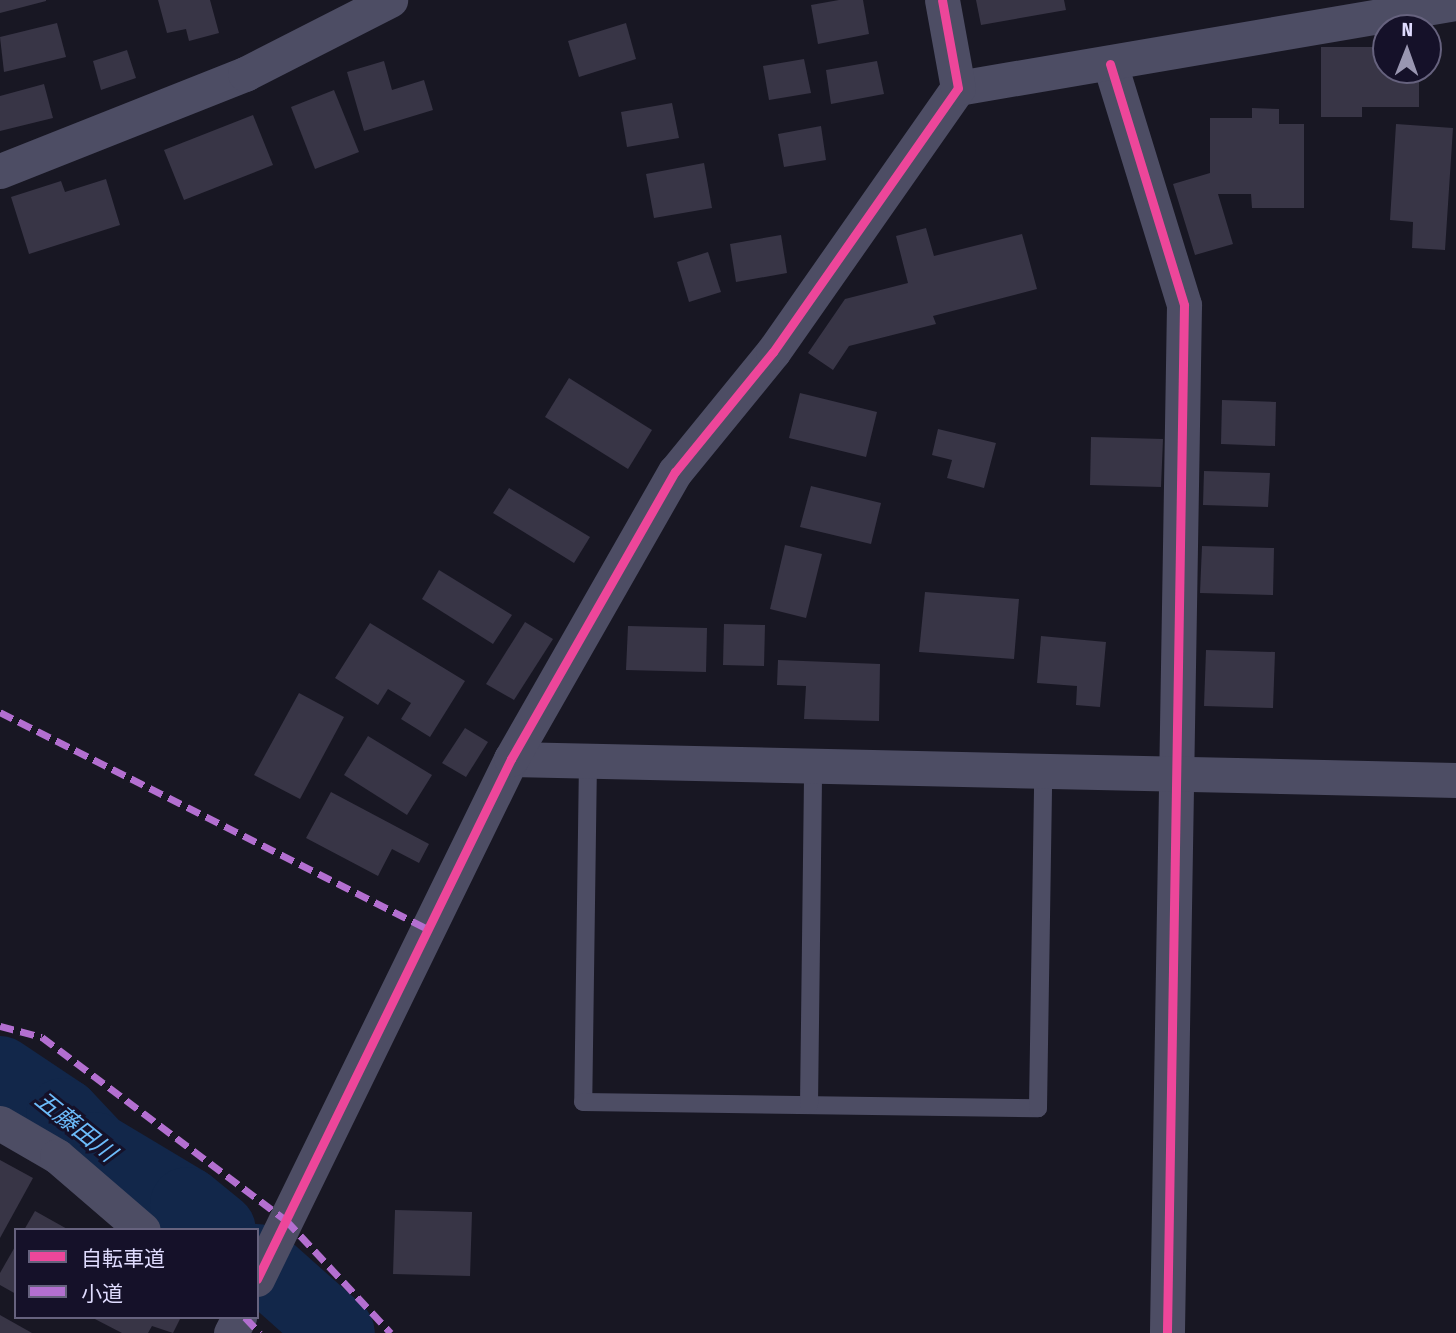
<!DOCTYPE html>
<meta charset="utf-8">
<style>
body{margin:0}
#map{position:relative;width:1456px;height:1333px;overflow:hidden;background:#181723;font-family:"Fira Sans Condensed","Noto Sans JP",sans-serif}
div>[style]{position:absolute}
.river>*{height:74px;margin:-37px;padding:0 37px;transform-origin:37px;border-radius:37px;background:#12274a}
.building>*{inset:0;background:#383546}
.lane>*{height:18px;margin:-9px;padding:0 9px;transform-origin:9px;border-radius:9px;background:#4d4d64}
.street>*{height:35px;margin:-17.5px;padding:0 17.5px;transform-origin:17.5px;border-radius:17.5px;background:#4d4d64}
.quiet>*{height:7px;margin-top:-3.5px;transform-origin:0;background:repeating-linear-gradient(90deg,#b36fd0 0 14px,transparent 0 21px)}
.cycleway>*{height:9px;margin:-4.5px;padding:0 4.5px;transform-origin:4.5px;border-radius:4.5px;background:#ed469a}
span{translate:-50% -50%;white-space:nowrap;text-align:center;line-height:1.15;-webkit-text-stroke:6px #151129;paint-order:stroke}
.water-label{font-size:24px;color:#6cbbfa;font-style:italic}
.legend{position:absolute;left:14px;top:1228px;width:245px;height:91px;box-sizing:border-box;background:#151129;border:2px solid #66627e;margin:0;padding:9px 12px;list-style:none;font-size:21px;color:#dfdbfe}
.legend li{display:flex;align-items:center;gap:14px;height:35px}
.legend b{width:35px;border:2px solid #66627e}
.north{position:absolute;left:1372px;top:14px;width:70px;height:70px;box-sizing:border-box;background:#151129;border:2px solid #66627e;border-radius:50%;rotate:1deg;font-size:19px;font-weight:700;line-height:28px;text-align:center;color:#dfdbfe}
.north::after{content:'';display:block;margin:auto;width:24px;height:32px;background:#9996b1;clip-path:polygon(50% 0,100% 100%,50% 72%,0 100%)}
</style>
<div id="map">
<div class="river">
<i style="left:0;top:1073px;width:76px;rotate:33.7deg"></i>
<i style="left:63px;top:1115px;width:47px;rotate:46.7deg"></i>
<i style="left:95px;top:1149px;width:107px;rotate:30.9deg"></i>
<i style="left:187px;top:1204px;width:41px;rotate:39.1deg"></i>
<i style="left:257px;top:1261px;width:108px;rotate:41.6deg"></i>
</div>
<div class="building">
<i style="clip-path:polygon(0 0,46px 0,46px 1px,0 13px)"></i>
<i style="clip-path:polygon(158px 0,210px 0,219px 33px,189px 41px,186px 29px,167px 33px)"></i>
<i style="clip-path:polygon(839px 0,863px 0,869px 34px,818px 44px,811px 5px)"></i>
<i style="clip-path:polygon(976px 0,1064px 0,1066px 10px,981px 25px)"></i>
<i style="clip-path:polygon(57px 23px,66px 57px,4px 72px,0 37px)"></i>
<i style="clip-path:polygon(626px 23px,636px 59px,579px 77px,568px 41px)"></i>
<i style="clip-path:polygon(1321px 47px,1386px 47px,1386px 70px,1419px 70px,1419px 107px,1362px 107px,1362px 117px,1321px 117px)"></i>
<i style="clip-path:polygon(127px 50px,136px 78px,101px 90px,93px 61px)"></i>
<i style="clip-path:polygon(804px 59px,811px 93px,769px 100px,763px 66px)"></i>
<i style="clip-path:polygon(384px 61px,392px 90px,424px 80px,433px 110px,364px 131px,347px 72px)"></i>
<i style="clip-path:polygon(877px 61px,884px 94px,831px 104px,826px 70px)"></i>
<i style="clip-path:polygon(44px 84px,53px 118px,0 131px,0 96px)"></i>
<i style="clip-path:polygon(334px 90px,359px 152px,315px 169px,291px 107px)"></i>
<i style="clip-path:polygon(672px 103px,679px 138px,627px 147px,621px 112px)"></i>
<i style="clip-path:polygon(1252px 108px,1279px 109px,1279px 124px,1304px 124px,1304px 208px,1252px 208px,1251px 194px,1218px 194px,1233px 244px,1195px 255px,1173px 184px,1210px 173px,1210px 118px,1252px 118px)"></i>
<i style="clip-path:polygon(253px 115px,273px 165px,184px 200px,164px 150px)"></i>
<i style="clip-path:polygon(1396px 124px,1453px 128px,1445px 250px,1412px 248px,1413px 222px,1390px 220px)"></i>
<i style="clip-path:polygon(821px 126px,826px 160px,784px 167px,778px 134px)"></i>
<i style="clip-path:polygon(704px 163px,712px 208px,654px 218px,646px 174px)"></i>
<i style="clip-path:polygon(106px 179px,120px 225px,29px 254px,11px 197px,61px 181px,65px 192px)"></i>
<i style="clip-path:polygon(926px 228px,934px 256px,1022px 234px,1037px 289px,933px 316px,936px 324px,849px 346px,833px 370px,808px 353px,845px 299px,908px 283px,896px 236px)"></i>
<i style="clip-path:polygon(781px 235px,787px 273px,736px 282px,730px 244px)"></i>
<i style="clip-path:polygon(708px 252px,721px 292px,689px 302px,677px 262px)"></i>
<i style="clip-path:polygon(569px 378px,652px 430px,628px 469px,545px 417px)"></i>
<i style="clip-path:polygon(800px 393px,877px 412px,866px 457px,789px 438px)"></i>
<i style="clip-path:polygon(1222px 400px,1276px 402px,1275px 446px,1221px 444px)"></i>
<i style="clip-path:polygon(938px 429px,996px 443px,984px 488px,947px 478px,952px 460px,932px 455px)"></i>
<i style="clip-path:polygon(1091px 437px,1163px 439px,1161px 487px,1090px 485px)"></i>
<i style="clip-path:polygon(1204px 471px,1270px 473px,1268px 507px,1203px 505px)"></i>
<i style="clip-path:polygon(811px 486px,881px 503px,871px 544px,800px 527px)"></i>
<i style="clip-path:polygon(509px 488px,590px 537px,574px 563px,493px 513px)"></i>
<i style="clip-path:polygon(785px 545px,822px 554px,806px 618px,770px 609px)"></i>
<i style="clip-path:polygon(1202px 546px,1274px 548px,1273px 595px,1200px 593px)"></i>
<i style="clip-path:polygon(439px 570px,512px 615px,493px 644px,422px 599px)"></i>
<i style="clip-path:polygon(925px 592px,1019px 599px,1014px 659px,919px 652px)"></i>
<i style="clip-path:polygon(525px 622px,553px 639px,514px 700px,486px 684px)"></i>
<i style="clip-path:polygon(370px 623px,465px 681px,430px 737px,401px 719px,411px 703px,388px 689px,378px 705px,335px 678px)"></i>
<i style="clip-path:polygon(724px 624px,765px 625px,764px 666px,723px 665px)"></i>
<i style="clip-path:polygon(628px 626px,707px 628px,706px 672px,626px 670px)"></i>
<i style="clip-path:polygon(1041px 636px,1106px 642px,1100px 707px,1076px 705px,1077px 686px,1037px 683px)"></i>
<i style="clip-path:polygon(1206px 650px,1275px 652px,1273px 708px,1204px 706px)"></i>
<i style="clip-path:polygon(778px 660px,880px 664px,879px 721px,804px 719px,806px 686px,777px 685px)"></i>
<i style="clip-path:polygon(299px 693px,344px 717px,300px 799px,254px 775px)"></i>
<i style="clip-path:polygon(465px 728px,488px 742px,466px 777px,442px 763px)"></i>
<i style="clip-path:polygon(368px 736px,432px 775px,407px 815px,344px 775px)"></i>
<i style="clip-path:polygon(331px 792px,429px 844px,419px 863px,392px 849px,378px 876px,306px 838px)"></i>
<i style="clip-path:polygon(0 1160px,33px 1178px,0 1238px)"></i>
<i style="clip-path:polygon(395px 1210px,472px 1212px,470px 1276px,393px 1274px)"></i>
<i style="clip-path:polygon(35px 1211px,69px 1230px,24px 1230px)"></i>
<i style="clip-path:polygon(16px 1245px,16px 1294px,0 1285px,0 1273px)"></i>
<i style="clip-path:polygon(0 1315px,32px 1333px,0 1333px)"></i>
<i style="clip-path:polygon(91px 1317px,181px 1317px,173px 1333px,152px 1326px,148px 1333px,122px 1333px)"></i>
</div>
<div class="lane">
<i style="left:588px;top:760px;width:342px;rotate:90.8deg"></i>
<i style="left:583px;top:1102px;width:455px;rotate:0.8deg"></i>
<i style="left:1038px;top:1108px;width:337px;rotate:-89.1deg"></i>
<i style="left:809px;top:1105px;width:340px;rotate:-89.3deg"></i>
</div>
<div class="street">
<i style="left:1110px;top:64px;width:252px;rotate:72.9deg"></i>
<i style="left:1184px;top:305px;width:1028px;rotate:90.95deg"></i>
<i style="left:958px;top:88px;width:505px;rotate:-9.69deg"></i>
<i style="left:0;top:171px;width:264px;rotate:-21.6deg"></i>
<i style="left:245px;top:74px;width:163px;rotate:-27deg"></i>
<i style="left:511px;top:759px;width:945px;rotate:1.27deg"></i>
<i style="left:0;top:1123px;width:66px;rotate:30.1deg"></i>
<i style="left:57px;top:1156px;width:113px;rotate:40.7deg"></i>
<i style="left:257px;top:1279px;width:579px;rotate:-63.97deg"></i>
<i style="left:511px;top:759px;width:331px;rotate:-60.3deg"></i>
<i style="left:675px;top:472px;width:155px;rotate:-50.8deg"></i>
<i style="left:773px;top:352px;width:322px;rotate:-55deg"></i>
<i style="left:958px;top:88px;width:89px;rotate:-100.3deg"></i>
<i style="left:231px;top:1333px;width:18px;rotate:-63deg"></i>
</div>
<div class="quiet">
<i style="left:0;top:712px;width:480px;rotate:26.9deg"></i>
<i style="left:0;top:1026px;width:43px;rotate:14.7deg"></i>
<i style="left:42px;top:1037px;width:305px;rotate:36.9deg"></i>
<i style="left:286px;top:1220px;width:154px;rotate:47.1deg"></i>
<i style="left:245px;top:1317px;width:22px;rotate:47deg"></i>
</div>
<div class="cycleway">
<i style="left:1110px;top:64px;width:252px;rotate:72.9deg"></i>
<i style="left:1184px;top:305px;width:1028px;rotate:90.95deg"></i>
<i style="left:257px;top:1279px;width:579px;rotate:-63.97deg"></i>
<i style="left:511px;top:759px;width:331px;rotate:-60.3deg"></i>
<i style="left:675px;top:472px;width:155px;rotate:-50.8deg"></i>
<i style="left:773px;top:352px;width:322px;rotate:-55deg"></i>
<i style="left:958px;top:88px;width:89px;rotate:-100.3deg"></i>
</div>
<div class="water-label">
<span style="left:75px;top:1127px;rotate:39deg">五藤田川</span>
</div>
<ul class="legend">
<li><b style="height:9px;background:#ed469a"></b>自転車道</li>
<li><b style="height:9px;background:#b36fd0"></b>小道</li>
</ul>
<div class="north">N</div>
</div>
